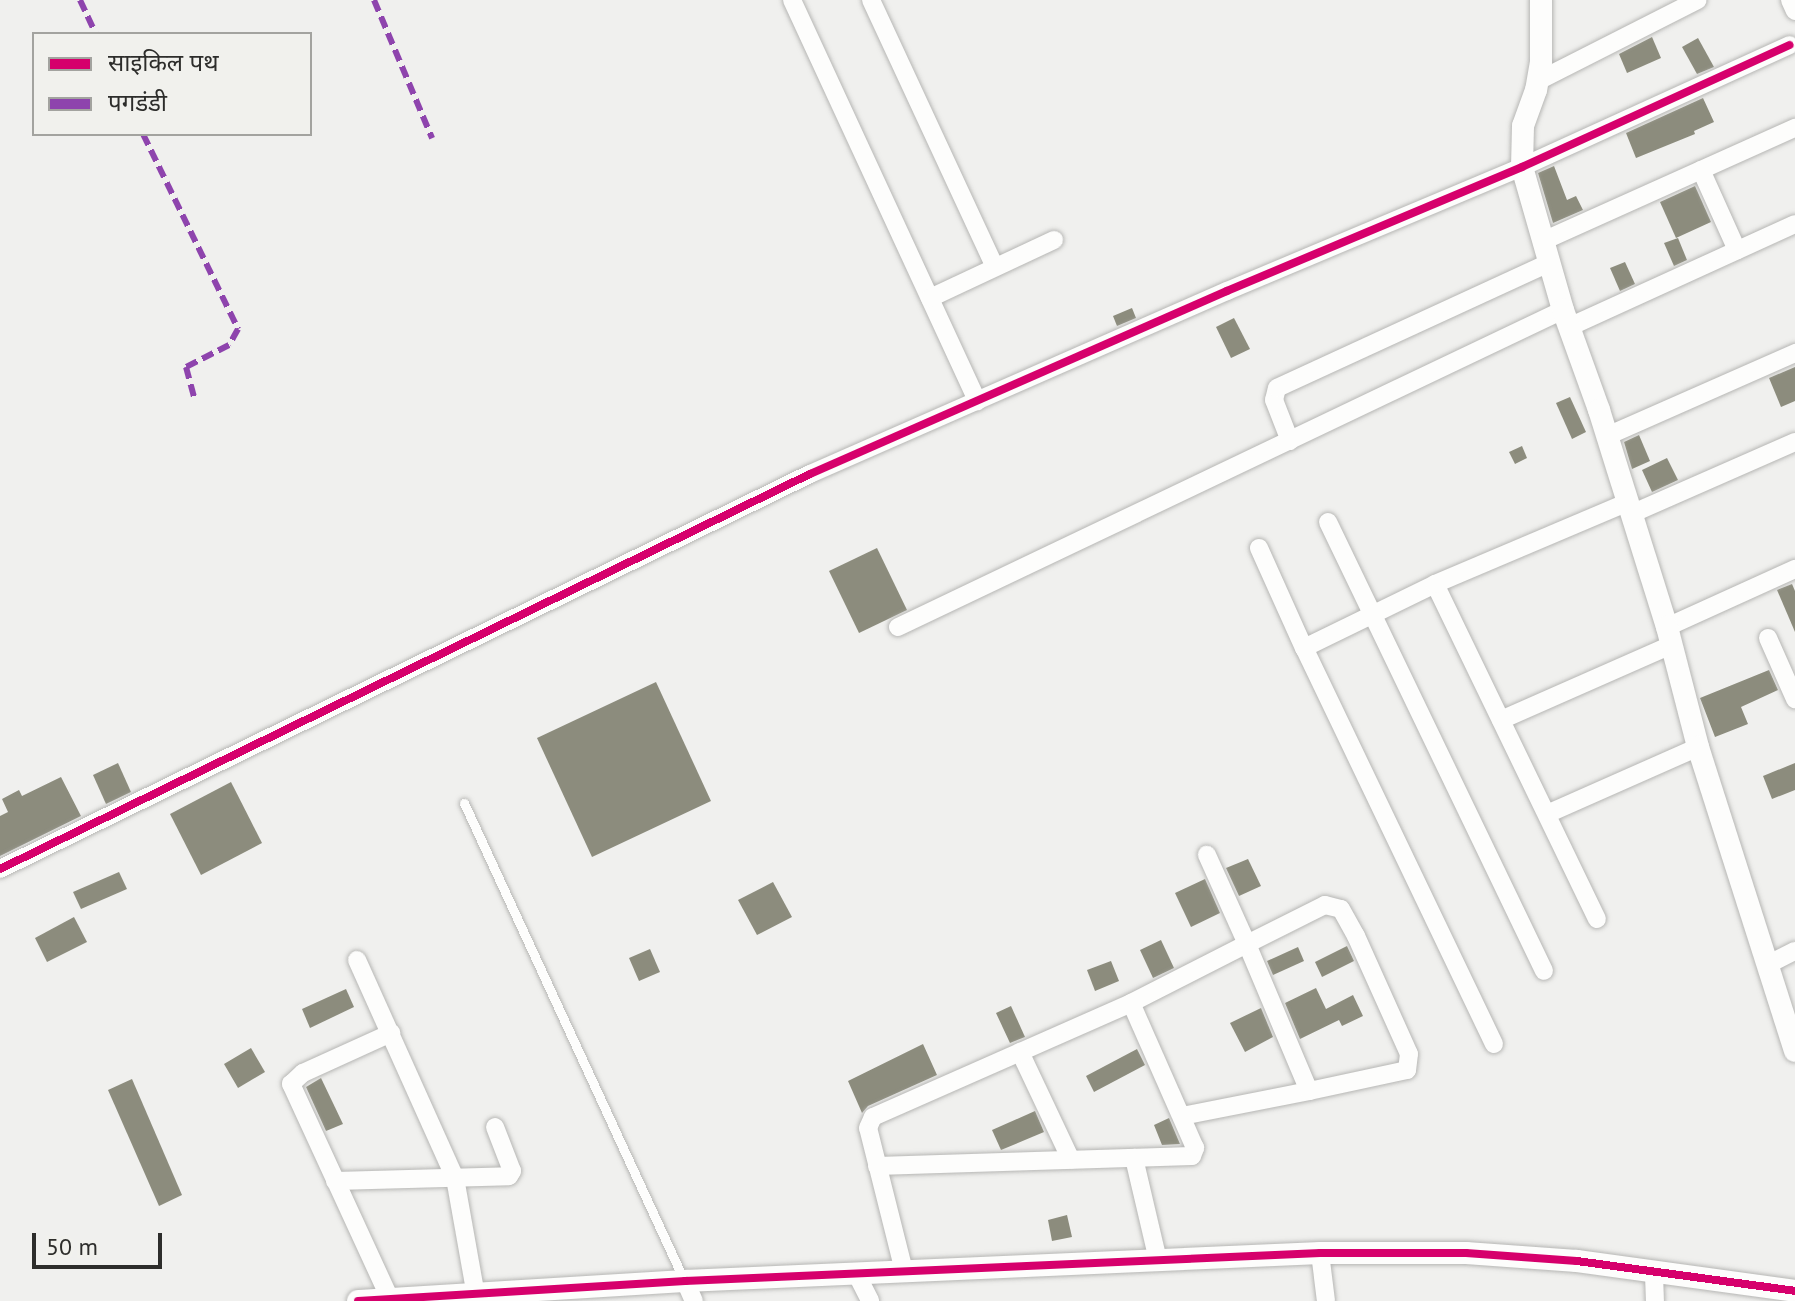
<!DOCTYPE html>
<meta charset="utf-8">
<style>
body{margin:0}
#map{position:relative;width:1795px;height:1301px;overflow:hidden;background:#f0f0ee;font-family:"PT Sans","Noto Sans Devanagari",sans-serif}
div>[style]{position:absolute}
.building>*{inset:0;background:#8c8c7d}
.roads{filter:drop-shadow(0 0 2px #b6b6b4) drop-shadow(0 0 2px #b6b6b4)}
.service>*{height:9px;margin:-4.5px;padding:0 4.5px;transform-origin:4.5px;border-radius:4.5px;background:#fdfdfc}
.minor>*{height:18px;margin:-9px;padding:0 9px;transform-origin:9px;border-radius:9px;background:#fdfdfc}
.tertiary>*{height:22px;margin:-11px;padding:0 11px;transform-origin:11px;border-radius:11px;background:#fdfdfc}
.quiet>*{height:6px;margin-top:-3px;transform-origin:0;background:repeating-linear-gradient(90deg,#8e44ad 0 12px,transparent 0 18px)}
.cycleway>*{height:8px;margin:-4px;padding:0 4px;transform-origin:4px;border-radius:4px;background:#d6006c}
span{translate:-50% -50%;white-space:nowrap;text-align:center;line-height:1.15;-webkit-text-stroke:8px #f1f1ed;paint-order:stroke}
.legend{position:absolute;left:32px;top:32px;width:280px;height:104px;box-sizing:border-box;background:#f1f1ed;border:2px solid #a3a39f;margin:0;padding:10px 14px;list-style:none;font-size:24px;color:#2d2d2b}
.legend li{display:flex;align-items:center;gap:16px;height:40px}
.legend b{width:40px;border:2px solid #a3a39f}
.scale{position:absolute;left:32px;top:1233px;width:130px;height:36px;box-sizing:border-box;border:4px solid #2d2d2b;border-top:0;padding-left:10px;font-size:24px;line-height:28px;white-space:nowrap;color:#2d2d2b;-webkit-text-stroke:6px #f1f1ed;paint-order:stroke}
</style>
<div id="map">
<div class="building">
<i style="clip-path:polygon(1652px 37px,1661px 58px,1627px 73px,1619px 54px)"></i>
<i style="clip-path:polygon(1698px 38px,1714px 67px,1697px 74px,1682px 47px)"></i>
<i style="clip-path:polygon(1703px 98px,1714px 122px,1694px 131px,1695px 134px,1636px 158px,1626px 133px)"></i>
<i style="clip-path:polygon(1554px 166px,1567px 200px,1576px 196px,1583px 210px,1553px 223px,1538px 173px)"></i>
<i style="clip-path:polygon(1695px 186px,1711px 222px,1676px 238px,1660px 202px)"></i>
<i style="clip-path:polygon(1678px 238px,1687px 260px,1674px 266px,1664px 243px)"></i>
<i style="clip-path:polygon(1625px 262px,1635px 284px,1620px 291px,1610px 268px)"></i>
<i style="clip-path:polygon(1132px 308px,1136px 318px,1117px 326px,1113px 316px)"></i>
<i style="clip-path:polygon(1234px 318px,1250px 349px,1231px 358px,1216px 327px)"></i>
<i style="clip-path:polygon(1795px 367px,1795px 401px,1781px 407px,1769px 378px)"></i>
<i style="clip-path:polygon(1570px 397px,1586px 432px,1572px 439px,1556px 403px)"></i>
<i style="clip-path:polygon(1639px 435px,1650px 461px,1632px 469px,1624px 442px)"></i>
<i style="clip-path:polygon(1522px 446px,1527px 458px,1515px 464px,1509px 452px)"></i>
<i style="clip-path:polygon(1667px 458px,1678px 480px,1652px 492px,1642px 470px)"></i>
<i style="clip-path:polygon(877px 548px,907px 610px,859px 633px,829px 571px)"></i>
<i style="clip-path:polygon(1792px 584px,1795px 591px,1795px 632px,1777px 590px)"></i>
<i style="clip-path:polygon(1769px 670px,1778px 690px,1741px 707px,1748px 724px,1715px 737px,1700px 698px)"></i>
<i style="clip-path:polygon(656px 682px,711px 801px,592px 857px,537px 738px)"></i>
<i style="clip-path:polygon(118px 763px,131px 792px,106px 804px,93px 775px)"></i>
<i style="clip-path:polygon(1795px 763px,1795px 790px,1772px 799px,1763px 776px)"></i>
<i style="clip-path:polygon(61px 777px,81px 816px,0 856px,0 816px,8px 812px,2px 799px,19px 790px,22px 796px)"></i>
<i style="clip-path:polygon(231px 782px,262px 843px,201px 875px,170px 814px)"></i>
<i style="clip-path:polygon(1248px 859px,1261px 886px,1239px 896px,1226px 868px)"></i>
<i style="clip-path:polygon(119px 872px,127px 889px,81px 909px,73px 892px)"></i>
<i style="clip-path:polygon(1205px 879px,1220px 913px,1191px 927px,1175px 893px)"></i>
<i style="clip-path:polygon(773px 882px,792px 917px,757px 935px,738px 900px)"></i>
<i style="clip-path:polygon(74px 917px,87px 942px,47px 962px,35px 938px)"></i>
<i style="clip-path:polygon(1161px 940px,1174px 968px,1153px 978px,1140px 950px)"></i>
<i style="clip-path:polygon(1347px 946px,1354px 961px,1322px 977px,1315px 962px)"></i>
<i style="clip-path:polygon(1298px 947px,1304px 961px,1273px 975px,1267px 961px)"></i>
<i style="clip-path:polygon(650px 949px,660px 972px,639px 981px,629px 958px)"></i>
<i style="clip-path:polygon(1111px 961px,1119px 981px,1095px 991px,1087px 970px)"></i>
<i style="clip-path:polygon(1316px 988px,1326px 1009px,1353px 995px,1363px 1016px,1342px 1026px,1339px 1020px,1300px 1039px,1285px 1003px)"></i>
<i style="clip-path:polygon(346px 989px,354px 1007px,310px 1028px,302px 1009px)"></i>
<i style="clip-path:polygon(1011px 1006px,1025px 1037px,1010px 1043px,996px 1013px)"></i>
<i style="clip-path:polygon(1261px 1008px,1273px 1037px,1245px 1052px,1230px 1023px)"></i>
<i style="clip-path:polygon(923px 1044px,937px 1075px,868px 1106px,862px 1113px,848px 1081px)"></i>
<i style="clip-path:polygon(251px 1048px,265px 1072px,238px 1088px,224px 1064px)"></i>
<i style="clip-path:polygon(1137px 1049px,1145px 1065px,1094px 1092px,1086px 1076px)"></i>
<i style="clip-path:polygon(321px 1078px,343px 1124px,326px 1131px,306px 1087px)"></i>
<i style="clip-path:polygon(132px 1079px,182px 1195px,159px 1206px,108px 1090px)"></i>
<i style="clip-path:polygon(1035px 1111px,1044px 1132px,1001px 1150px,992px 1130px)"></i>
<i style="clip-path:polygon(1169px 1118px,1180px 1144px,1162px 1145px,1154px 1125px)"></i>
<i style="clip-path:polygon(1067px 1215px,1072px 1237px,1052px 1241px,1048px 1220px)"></i>
</div>
<div class="roads">
<div class="service">
<i style="left:464px;top:803px;width:523px;rotate:65.25deg"></i>
</div>
<div class="minor">
<i style="left:792px;top:0;width:442px;rotate:65.2deg"></i>
<i style="left:871px;top:0;width:294px;rotate:65.1deg"></i>
<i style="left:1790px;top:0;width:12px;rotate:66deg"></i>
<i style="left:1538px;top:81px;width:179px;rotate:-26.9deg"></i>
<i style="left:1701px;top:170px;width:88px;rotate:65.8deg"></i>
<i style="left:1543px;top:241px;width:276px;rotate:-24.2deg"></i>
<i style="left:930px;top:298px;width:137px;rotate:-25.1deg"></i>
<i style="left:1569px;top:327px;width:248px;rotate:-24.5deg"></i>
<i style="left:1607px;top:436px;width:206px;rotate:-23.8deg"></i>
<i style="left:1290px;top:441px;width:44px;rotate:-111.3deg"></i>
<i style="left:1274px;top:400px;width:12px;rotate:-76deg"></i>
<i style="left:1277px;top:388px;width:299px;rotate:-24.7deg"></i>
<i style="left:1631px;top:514px;width:179px;rotate:-23.7deg"></i>
<i style="left:1328px;top:522px;width:498px;rotate:64.3deg"></i>
<i style="left:1259px;top:548px;width:110px;rotate:65.8deg"></i>
<i style="left:1435px;top:584px;width:372px;rotate:64.2deg"></i>
<i style="left:898px;top:627px;width:737px;rotate:-25.49deg"></i>
<i style="left:1667px;top:627px;width:141px;rotate:-24.4deg"></i>
<i style="left:1768px;top:638px;width:67px;rotate:66.1deg"></i>
<i style="left:1501px;top:720px;width:186px;rotate:-23.8deg"></i>
<i style="left:1547px;top:814px;width:165px;rotate:-23.9deg"></i>
<i style="left:0;top:869px;width:901px;rotate:-26deg"></i>
<i style="left:810px;top:474px;width:455px;rotate:-23.7deg"></i>
<i style="left:1227px;top:291px;width:320px;rotate:-22.8deg"></i>
<i style="left:1522px;top:167px;width:294px;rotate:-24.5deg"></i>
<i style="left:357px;top:960px;width:239px;rotate:65.8deg"></i>
<i style="left:455px;top:1178px;width:125px;rotate:79.9deg"></i>
<i style="left:1769px;top:964px;width:29px;rotate:-27deg"></i>
<i style="left:1494px;top:1044px;width:439px;rotate:-115.6deg"></i>
<i style="left:1304px;top:648px;width:146px;rotate:-26deg"></i>
<i style="left:1435px;top:584px;width:210px;rotate:-23deg"></i>
<i style="left:1020px;top:1052px;width:119px;rotate:64.7deg"></i>
<i style="left:1182px;top:1116px;width:129px;rotate:-11.1deg"></i>
<i style="left:1134px;top:1158px;width:105px;rotate:76.8deg"></i>
<i style="left:877px;top:1166px;width:315px;rotate:-1.8deg"></i>
<i style="left:1192px;top:1156px;width:9px;rotate:-69deg"></i>
<i style="left:1195px;top:1148px;width:158px;rotate:-113.8deg"></i>
<i style="left:335px;top:1181px;width:174px;rotate:-1.6deg"></i>
<i style="left:509px;top:1176px;width:6px;rotate:-59deg"></i>
<i style="left:512px;top:1171px;width:47px;rotate:-111.1deg"></i>
<i style="left:1320px;top:1253px;width:48px;rotate:82.9deg"></i>
<i style="left:904px;top:1271px;width:147px;rotate:-104.1deg"></i>
<i style="left:868px;top:1128px;width:12px;rotate:-66deg"></i>
<i style="left:873px;top:1117px;width:282px;rotate:-23.8deg"></i>
<i style="left:1131px;top:1003px;width:130px;rotate:-27deg"></i>
<i style="left:1247px;top:944px;width:87px;rotate:-26.6deg"></i>
<i style="left:1325px;top:905px;width:16px;rotate:14deg"></i>
<i style="left:1341px;top:909px;width:31px;rotate:61deg"></i>
<i style="left:1356px;top:936px;width:129px;rotate:65.8deg"></i>
<i style="left:1409px;top:1054px;width:16px;rotate:97deg"></i>
<i style="left:1407px;top:1070px;width:100px;rotate:167.9deg"></i>
<i style="left:1309px;top:1091px;width:160px;rotate:-112.9deg"></i>
<i style="left:1247px;top:944px;width:98px;rotate:-114.2deg"></i>
<i style="left:856px;top:1273px;width:31px;rotate:63deg"></i>
<i style="left:1654px;top:1274px;width:27px;rotate:88deg"></i>
<i style="left:685px;top:1281px;width:22px;rotate:66deg"></i>
<i style="left:390px;top:1299px;width:237px;rotate:-114.7deg"></i>
<i style="left:291px;top:1084px;width:16px;rotate:-43deg"></i>
<i style="left:303px;top:1073px;width:97px;rotate:-24.4deg"></i>
</div>
<div class="tertiary">
<i style="left:1541px;top:0;width:62px;rotate:90deg"></i>
<i style="left:1541px;top:62px;width:28px;rotate:100deg"></i>
<i style="left:1536px;top:90px;width:38px;rotate:110deg"></i>
<i style="left:1523px;top:126px;width:41px;rotate:91.4deg"></i>
<i style="left:1522px;top:167px;width:149px;rotate:74deg"></i>
<i style="left:1563px;top:310px;width:106px;rotate:70.2deg"></i>
<i style="left:1599px;top:410px;width:227px;rotate:72.6deg"></i>
<i style="left:1667px;top:627px;width:124px;rotate:75.5deg"></i>
<i style="left:1698px;top:747px;width:319px;rotate:72.3deg"></i>
<i style="left:358px;top:1301px;width:328px;rotate:-3.5deg"></i>
<i style="left:685px;top:1281px;width:636px;rotate:-2.52deg"></i>
<i style="left:1320px;top:1253px;width:146px"></i>
<i style="left:1466px;top:1253px;width:111px;rotate:4.1deg"></i>
<i style="left:1577px;top:1261px;width:220px;rotate:7.8deg"></i>
</div>
</div>
<div class="quiet">
<i style="left:80px;top:0;width:38px;rotate:65deg"></i>
<i style="left:374px;top:0;width:150px;rotate:67.2deg"></i>
<i style="left:143px;top:134px;width:217px;rotate:64deg"></i>
<i style="left:238px;top:329px;width:18px;rotate:119deg"></i>
<i style="left:229px;top:345px;width:48px;rotate:152.9deg"></i>
<i style="left:186px;top:367px;width:31px;rotate:75deg"></i>
</div>
<div class="cycleway">
<i style="left:0;top:869px;width:901px;rotate:-26deg"></i>
<i style="left:810px;top:474px;width:455px;rotate:-23.7deg"></i>
<i style="left:1227px;top:291px;width:320px;rotate:-22.8deg"></i>
<i style="left:1522px;top:167px;width:294px;rotate:-24.5deg"></i>
<i style="left:358px;top:1301px;width:328px;rotate:-3.5deg"></i>
<i style="left:685px;top:1281px;width:636px;rotate:-2.52deg"></i>
<i style="left:1320px;top:1253px;width:146px"></i>
<i style="left:1466px;top:1253px;width:111px;rotate:4.1deg"></i>
<i style="left:1577px;top:1261px;width:220px;rotate:7.8deg"></i>
</div>
<ul class="legend">
<li><b style="height:10px;background:#d6006c"></b>साइकिल पथ</li>
<li><b style="height:10px;background:#8e44ad"></b>पगडंडी</li>
</ul>
<div class="scale">50 m</div>
</div>
